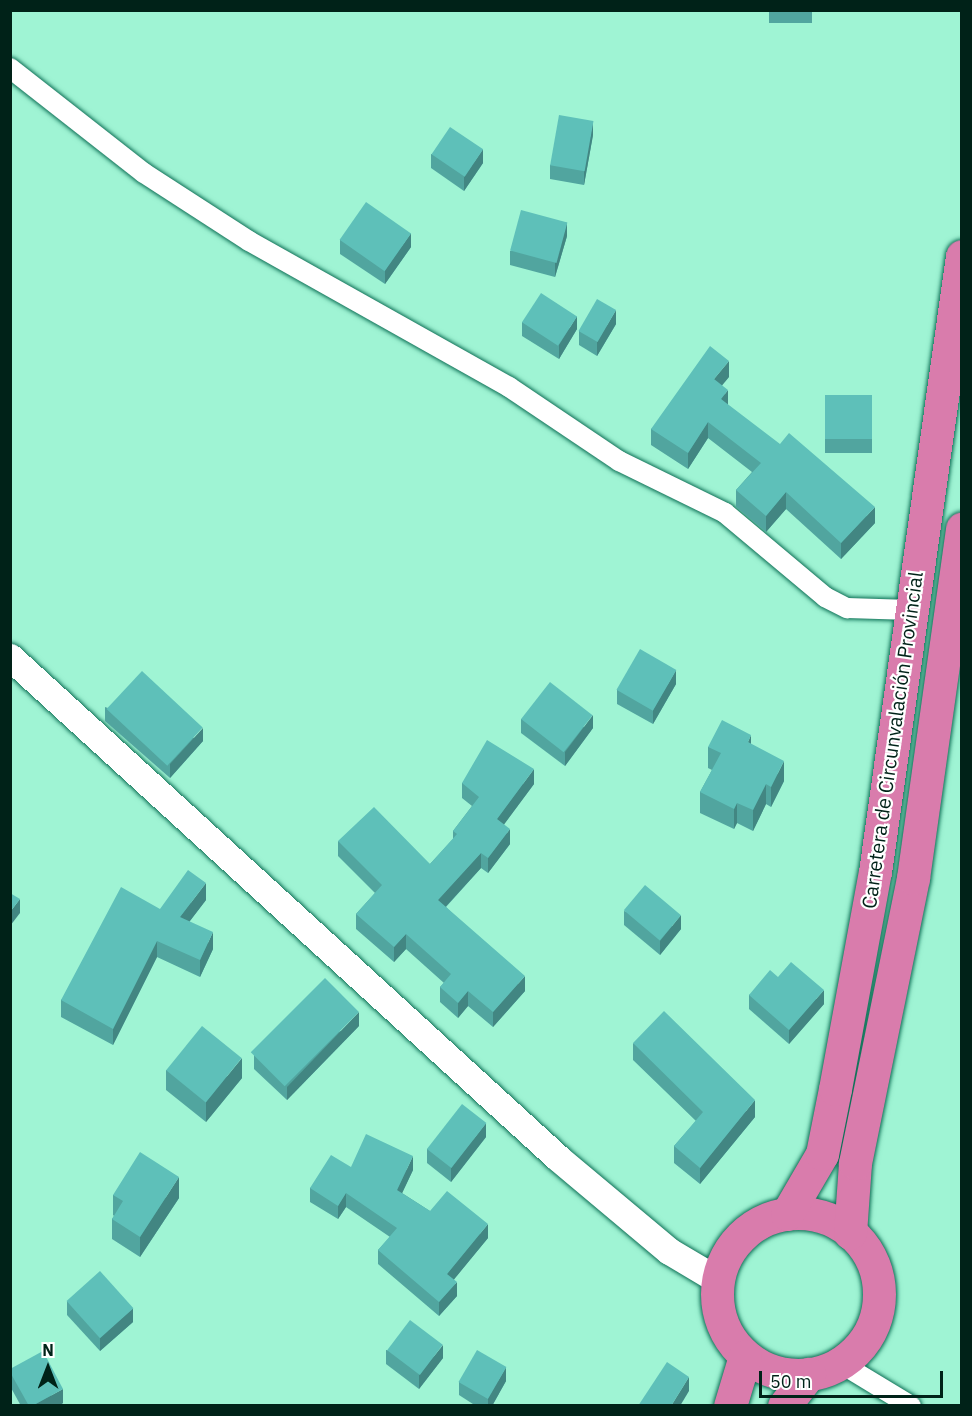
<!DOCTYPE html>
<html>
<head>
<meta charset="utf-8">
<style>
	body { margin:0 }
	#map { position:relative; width:972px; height:1416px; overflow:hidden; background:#9ff4d4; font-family:"IBM Plex Sans",sans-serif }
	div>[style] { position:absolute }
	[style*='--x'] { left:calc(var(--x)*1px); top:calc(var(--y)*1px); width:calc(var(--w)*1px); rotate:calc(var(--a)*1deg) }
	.roads { filter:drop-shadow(0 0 2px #0e7056) drop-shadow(0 0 2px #0e7056) }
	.street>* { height:20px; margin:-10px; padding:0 10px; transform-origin:10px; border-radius:10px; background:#fff }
	.secondary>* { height:27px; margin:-13.5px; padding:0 13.5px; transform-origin:13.5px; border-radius:13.5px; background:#fff }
	.highway>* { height:33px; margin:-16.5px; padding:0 16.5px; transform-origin:16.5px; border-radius:16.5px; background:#d97cac }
	.highway>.ring { margin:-16.5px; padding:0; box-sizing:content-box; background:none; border:33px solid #d97cac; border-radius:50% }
	.wall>* { inset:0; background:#51a59f; transform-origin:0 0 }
	.shaded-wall>* { inset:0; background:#428682 }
	.building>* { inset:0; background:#5ec0b9; transform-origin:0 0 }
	span { translate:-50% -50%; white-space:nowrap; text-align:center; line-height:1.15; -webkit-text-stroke:4.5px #fff; paint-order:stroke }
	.street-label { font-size:20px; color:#002218 }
	.frame { position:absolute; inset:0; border:12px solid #002218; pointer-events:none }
	.north { position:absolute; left:18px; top:1338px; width:60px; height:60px; -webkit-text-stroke:4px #fff; paint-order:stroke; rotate:0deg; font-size:16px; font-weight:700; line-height:24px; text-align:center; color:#002218 }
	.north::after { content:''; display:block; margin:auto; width:21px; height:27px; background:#002218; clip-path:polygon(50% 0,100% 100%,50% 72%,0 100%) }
	.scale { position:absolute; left:759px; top:1371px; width:184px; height:27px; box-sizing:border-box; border:3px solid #002218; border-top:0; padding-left:8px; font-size:18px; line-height:21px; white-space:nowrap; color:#002218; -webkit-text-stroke:4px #fff; paint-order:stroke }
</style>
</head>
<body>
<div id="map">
	<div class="roads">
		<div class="street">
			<i style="--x:10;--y:68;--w:170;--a:38.1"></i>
			<i style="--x:144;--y:173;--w:125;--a:32.9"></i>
			<i style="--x:249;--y:241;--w:298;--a:29.3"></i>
			<i style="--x:509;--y:387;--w:133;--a:33.9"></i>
			<i style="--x:619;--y:461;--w:118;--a:26.1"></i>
			<i style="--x:725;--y:513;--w:131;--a:40"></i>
			<i style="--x:825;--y:597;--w:25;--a:27"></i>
			<i style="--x:847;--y:608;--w:64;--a:1.8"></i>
			<i style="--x:840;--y:1363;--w:83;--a:31.2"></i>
		</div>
		<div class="secondary">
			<i style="--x:10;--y:657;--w:742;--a:42.43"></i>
			<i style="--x:558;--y:1158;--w:145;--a:40"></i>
			<i style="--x:669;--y:1251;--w:57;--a:30.6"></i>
		</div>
		<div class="highway">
			<i class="ring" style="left:717px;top:1213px;width:129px;height:129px"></i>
			<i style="--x:787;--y:1214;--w:69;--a:-59.7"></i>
			<i style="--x:822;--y:1154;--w:66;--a:-78.7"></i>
			<i style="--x:835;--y:1089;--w:221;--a:-79.6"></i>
			<i style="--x:875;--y:872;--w:622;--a:-81.96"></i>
			<i style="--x:850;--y:1233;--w:70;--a:-85.9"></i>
			<i style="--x:855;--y:1163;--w:291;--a:-78.5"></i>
			<i style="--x:913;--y:878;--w:353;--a:-82"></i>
			<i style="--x:730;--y:1406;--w:52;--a:-73.3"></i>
			<i style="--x:784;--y:1406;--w:41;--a:-52"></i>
		</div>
	</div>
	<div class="wall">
		<i style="left:769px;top:10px;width:43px;height:13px"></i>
		<i style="clip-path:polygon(593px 135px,584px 185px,550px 179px,550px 165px)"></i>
		<i style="clip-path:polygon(431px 154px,483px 163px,464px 191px,431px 168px)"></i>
		<i style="clip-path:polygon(567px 236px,555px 277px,510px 265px,510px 251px)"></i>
		<i style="clip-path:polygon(340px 240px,411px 247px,385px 284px,340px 254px)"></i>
		<i style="clip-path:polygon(522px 322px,577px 329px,559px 359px,522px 336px)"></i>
		<i style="clip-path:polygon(616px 324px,597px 356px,579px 345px,579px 331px)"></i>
		<i style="clip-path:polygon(729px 377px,722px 385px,728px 405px,875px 523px,841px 559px,786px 509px,766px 532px,736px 507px,736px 490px,752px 472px,708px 438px,688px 469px,651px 445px,651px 429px)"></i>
		<i style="left:825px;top:395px;width:47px;height:58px"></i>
		<i style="clip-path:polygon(676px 684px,653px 724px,617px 704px,617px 690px)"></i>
		<i style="clip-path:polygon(105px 707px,203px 741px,170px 778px,105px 721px)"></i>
		<i style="clip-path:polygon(521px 719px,593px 728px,565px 766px,521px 733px)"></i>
		<i style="clip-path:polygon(751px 744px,784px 781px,771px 807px,766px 804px,753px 831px,737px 823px,734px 829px,700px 813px,700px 792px,712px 770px,708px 768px,708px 747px)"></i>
		<i style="clip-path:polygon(462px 783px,534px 784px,504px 824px,510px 844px,488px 873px,481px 868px,446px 907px,525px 991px,493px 1027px,468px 1006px,458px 1018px,440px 1002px,440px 987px,444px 983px,406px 949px,394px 962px,356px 929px,356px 914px,375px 893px,338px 856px,338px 841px,430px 864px,453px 839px,453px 831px,472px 806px,462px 798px)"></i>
		<i style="clip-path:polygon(206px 900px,189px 922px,213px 949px,200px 977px,157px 957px,113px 1045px,61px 1017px,61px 1000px,160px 909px)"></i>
		<i style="clip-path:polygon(624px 911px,681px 929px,660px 955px,624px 925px)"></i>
		<i style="clip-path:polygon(778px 977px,824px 1004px,789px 1044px,749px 1009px,749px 995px)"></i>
		<i style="clip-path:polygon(359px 1026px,287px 1100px,254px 1069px,254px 1055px)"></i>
		<i style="clip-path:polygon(633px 1043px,755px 1117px,700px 1184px,674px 1163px,674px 1146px,696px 1121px,633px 1060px)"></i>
		<i style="clip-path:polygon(166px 1070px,242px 1078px,206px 1122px,166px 1090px)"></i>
		<i style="clip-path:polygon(486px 1137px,451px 1182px,427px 1163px,427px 1149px)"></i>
		<i style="clip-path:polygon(351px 1167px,413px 1170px,402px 1193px,430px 1211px,488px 1238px,454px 1279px,457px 1296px,439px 1316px,378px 1264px,378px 1250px,390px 1237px,346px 1207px,338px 1219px,310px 1202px,310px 1188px)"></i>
		<i style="clip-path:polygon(113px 1195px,179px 1198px,140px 1257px,112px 1239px,112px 1219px,114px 1216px,113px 1215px)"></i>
		<i style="clip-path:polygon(67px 1301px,133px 1322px,100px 1351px,67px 1315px)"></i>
		<i style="clip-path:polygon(386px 1350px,443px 1358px,419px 1389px,386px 1364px)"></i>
		<i style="clip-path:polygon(10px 1369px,63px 1403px,58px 1406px,21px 1406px,10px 1386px)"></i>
		<i style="clip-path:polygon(506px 1381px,492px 1406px,476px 1406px,459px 1395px,459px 1382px)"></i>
	</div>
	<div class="shaded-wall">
		<i style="clip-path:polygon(593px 121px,593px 135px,584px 185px,584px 171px)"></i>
		<i style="clip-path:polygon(483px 149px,483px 163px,464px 191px,464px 177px)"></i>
		<i style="clip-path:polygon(567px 222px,567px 236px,555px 277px,555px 263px)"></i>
		<i style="clip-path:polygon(411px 233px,411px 247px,385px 284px,385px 270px)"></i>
		<i style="clip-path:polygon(616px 310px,616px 324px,597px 356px,597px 342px)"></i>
		<i style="clip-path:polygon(577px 316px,577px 329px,559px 359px,559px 345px)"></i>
		<i style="clip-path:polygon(729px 361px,729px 377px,714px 395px,714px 379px)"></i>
		<i style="clip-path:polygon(728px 390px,728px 406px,721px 399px)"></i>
		<i style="clip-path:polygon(708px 422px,708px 438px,688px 469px,688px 453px)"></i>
		<i style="clip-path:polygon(786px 492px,786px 509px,766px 532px,766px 516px)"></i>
		<i style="clip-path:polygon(875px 507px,875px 523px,841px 559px,841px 543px)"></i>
		<i style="clip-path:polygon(676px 670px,676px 684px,653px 724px,653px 710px)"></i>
		<i style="clip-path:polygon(593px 715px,593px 728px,565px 766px,565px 752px)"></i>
		<i style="clip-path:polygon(203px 728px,203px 741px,170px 778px,170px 764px)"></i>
		<i style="clip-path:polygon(751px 735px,751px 755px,748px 742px)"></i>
		<i style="clip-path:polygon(784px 761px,784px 781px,771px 807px,771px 787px)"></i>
		<i style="clip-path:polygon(534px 769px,534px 784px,497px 834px,497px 819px)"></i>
		<i style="clip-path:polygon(766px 784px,766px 804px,753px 831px,753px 810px)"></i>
		<i style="clip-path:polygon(737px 803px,737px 823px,734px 829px,734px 809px)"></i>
		<i style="clip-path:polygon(510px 829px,510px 844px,488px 873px,488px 858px)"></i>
		<i style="clip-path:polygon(481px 853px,481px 868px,438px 915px,438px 900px)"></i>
		<i style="clip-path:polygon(206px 883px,206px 900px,180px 934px,180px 917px)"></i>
		<i style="clip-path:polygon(20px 899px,20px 913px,10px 926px,10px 912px)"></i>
		<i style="clip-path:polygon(681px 915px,681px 929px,660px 955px,660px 941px)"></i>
		<i style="clip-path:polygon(213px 932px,213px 949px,200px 977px,200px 960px)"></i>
		<i style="clip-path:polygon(406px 934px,406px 949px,394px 962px,394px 947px)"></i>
		<i style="clip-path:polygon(157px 941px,157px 957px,113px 1045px,113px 1029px)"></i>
		<i style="clip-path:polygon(525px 976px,525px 991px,493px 1027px,493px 1012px)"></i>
		<i style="clip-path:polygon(824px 990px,824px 1004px,789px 1044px,789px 1030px)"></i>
		<i style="clip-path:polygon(468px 991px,468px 1006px,458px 1018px,458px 1003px)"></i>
		<i style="clip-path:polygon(359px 1012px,359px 1026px,287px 1100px,287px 1087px)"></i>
		<i style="clip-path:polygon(242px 1058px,242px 1078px,206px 1122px,206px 1102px)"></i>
		<i style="clip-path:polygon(755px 1100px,755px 1117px,700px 1184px,700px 1168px)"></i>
		<i style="clip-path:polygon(486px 1123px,486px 1137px,451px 1182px,451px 1168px)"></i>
		<i style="clip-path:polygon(413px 1156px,413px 1170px,397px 1204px,397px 1190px)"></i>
		<i style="clip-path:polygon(179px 1177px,179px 1198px,140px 1257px,140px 1237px)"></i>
		<i style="clip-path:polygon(346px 1193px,346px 1207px,338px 1219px,338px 1206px)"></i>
		<i style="clip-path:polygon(488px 1224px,488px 1238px,447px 1288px,447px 1274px)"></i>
		<i style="clip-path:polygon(457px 1282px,457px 1296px,439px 1316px,439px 1302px)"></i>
		<i style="clip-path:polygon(133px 1308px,133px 1322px,100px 1351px,100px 1337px)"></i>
		<i style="clip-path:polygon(443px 1345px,443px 1358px,419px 1389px,419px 1375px)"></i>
		<i style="clip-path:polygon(506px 1367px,506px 1381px,492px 1406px,488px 1406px,488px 1398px)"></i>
		<i style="clip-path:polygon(689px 1377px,689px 1391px,680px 1406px,671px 1406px)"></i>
		<i style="clip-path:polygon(63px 1389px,63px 1403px,58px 1406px,32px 1406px)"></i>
	</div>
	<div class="building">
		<i style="left:559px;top:115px;width:35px;height:51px;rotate:10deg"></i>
		<i style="left:450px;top:127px;width:40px;height:33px;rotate:34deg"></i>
		<i style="left:366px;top:202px;width:55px;height:46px;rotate:35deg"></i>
		<i style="left:521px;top:210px;width:48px;height:42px;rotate:15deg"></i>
		<i style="left:541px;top:293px;width:43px;height:35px;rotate:33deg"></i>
		<i style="left:597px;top:299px;width:22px;height:37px;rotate:30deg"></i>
		<i style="clip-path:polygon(710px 346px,729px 361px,714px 379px,728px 390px,721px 399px,780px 444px,789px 433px,875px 507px,841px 543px,786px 492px,766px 516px,736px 490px,761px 463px,708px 422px,688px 453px,651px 429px)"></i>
		<i style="left:825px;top:395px;width:47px;height:44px"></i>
		<i style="left:640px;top:649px;width:42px;height:47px;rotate:30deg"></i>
		<i style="left:142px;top:671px;width:83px;height:52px;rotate:43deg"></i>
		<i style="left:550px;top:682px;width:54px;height:47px;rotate:38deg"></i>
		<i style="clip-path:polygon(722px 720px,751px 735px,748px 742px,784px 761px,771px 787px,766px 784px,753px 810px,737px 803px,734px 809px,700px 792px,721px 753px,708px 747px)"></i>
		<i style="clip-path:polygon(487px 740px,534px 769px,497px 819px,510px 829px,488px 858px,481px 853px,438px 900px,525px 976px,493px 1012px,468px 991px,458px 1003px,440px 987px,451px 974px,406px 934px,394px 947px,356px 914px,382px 885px,338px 841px,374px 807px,430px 864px,457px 834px,453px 831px,479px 797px,462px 783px)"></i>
		<i style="clip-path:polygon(188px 870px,206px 883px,180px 917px,213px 932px,200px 960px,157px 941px,113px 1029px,61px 1000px,121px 887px,160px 909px)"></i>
		<i style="left:645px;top:885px;width:47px;height:33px;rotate:40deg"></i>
		<i style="clip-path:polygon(10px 893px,20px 899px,10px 912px)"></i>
		<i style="clip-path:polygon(791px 962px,824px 990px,789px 1030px,749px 995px,770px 970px,778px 977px)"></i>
		<i style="left:325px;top:978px;width:48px;height:105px;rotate:45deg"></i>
		<i style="clip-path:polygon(664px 1011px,755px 1100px,700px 1168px,674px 1146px,703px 1112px,633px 1043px)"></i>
		<i style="left:202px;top:1026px;width:51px;height:57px;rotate:39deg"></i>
		<i style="left:462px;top:1104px;width:31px;height:57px;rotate:38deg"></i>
		<i style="clip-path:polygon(366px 1134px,413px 1156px,397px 1190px,430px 1211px,447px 1191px,488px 1224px,447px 1274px,457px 1282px,439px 1302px,378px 1250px,397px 1228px,346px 1193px,338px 1206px,310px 1188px,331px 1155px,351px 1167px)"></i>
		<i style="clip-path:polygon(140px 1152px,179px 1177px,140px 1237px,112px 1219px,123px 1201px,113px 1195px)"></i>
		<i style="left:100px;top:1271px;width:50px;height:45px;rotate:48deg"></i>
		<i style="left:410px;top:1320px;width:41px;height:38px;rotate:37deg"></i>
		<i style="left:477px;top:1350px;width:34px;height:37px;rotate:30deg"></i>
		<i style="clip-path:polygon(43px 1351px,63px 1389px,32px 1406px,29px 1406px,10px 1372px,10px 1369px)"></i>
		<i style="clip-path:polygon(667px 1362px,689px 1377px,671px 1406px,638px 1406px)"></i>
	</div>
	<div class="street-label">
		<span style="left:892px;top:740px;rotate:-82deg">Carretera de Circunvalación Provincial</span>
	</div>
	<div class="frame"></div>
	<div class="north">N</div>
	<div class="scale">50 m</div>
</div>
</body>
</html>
